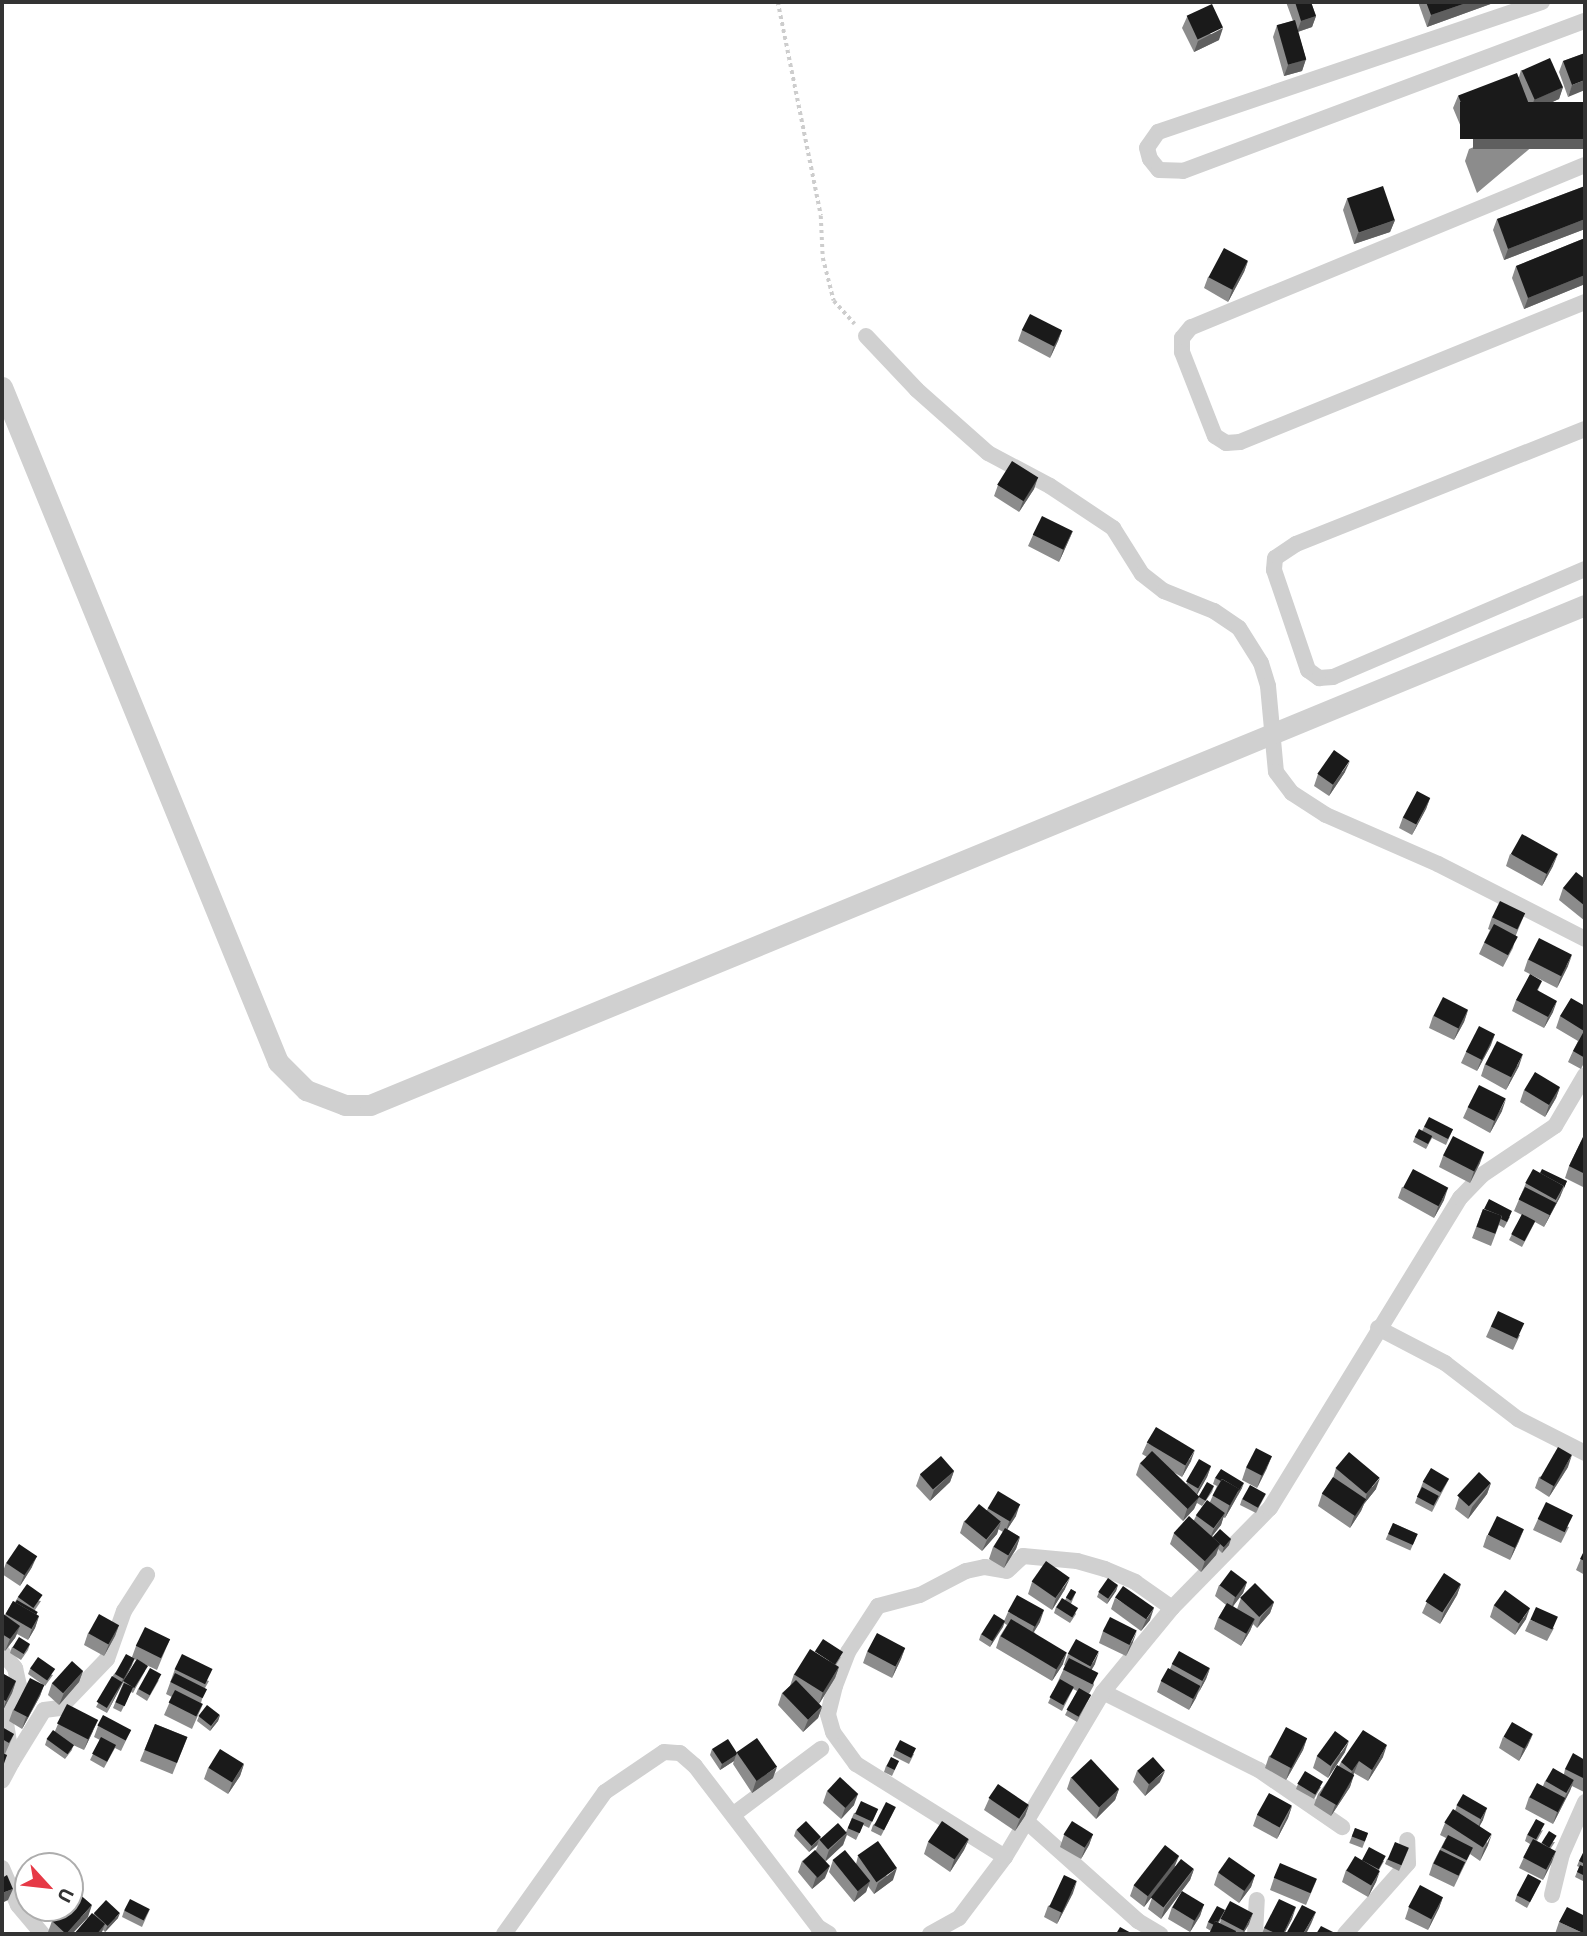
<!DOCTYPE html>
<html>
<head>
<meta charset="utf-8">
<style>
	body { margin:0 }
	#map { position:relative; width:1587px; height:1936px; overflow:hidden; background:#fff; font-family:"IBM Plex Sans",sans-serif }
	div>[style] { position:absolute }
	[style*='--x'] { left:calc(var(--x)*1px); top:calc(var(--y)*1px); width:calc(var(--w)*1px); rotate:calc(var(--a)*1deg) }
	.path>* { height:3.5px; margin-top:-1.75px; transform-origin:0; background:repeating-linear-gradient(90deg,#cdcdcd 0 3.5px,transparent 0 7px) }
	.minor>* { height:16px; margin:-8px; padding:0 8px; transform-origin:8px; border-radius:8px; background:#d0d0d0 }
	.tertiary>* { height:21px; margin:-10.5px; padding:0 10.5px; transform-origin:10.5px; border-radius:10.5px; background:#d0d0d0 }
	.wall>* { inset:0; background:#8c8c8c; transform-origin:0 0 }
	.shaded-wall>* { inset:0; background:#5f5f5f; transform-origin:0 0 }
	.building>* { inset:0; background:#1a1a1a; transform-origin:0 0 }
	span { translate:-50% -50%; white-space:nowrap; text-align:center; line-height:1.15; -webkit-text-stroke:7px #fff; paint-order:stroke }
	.frame { position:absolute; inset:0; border:4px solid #333; pointer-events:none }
	.north { position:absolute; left:14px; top:1852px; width:70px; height:70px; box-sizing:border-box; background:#fff; border:2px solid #adadad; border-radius:50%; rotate:117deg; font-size:19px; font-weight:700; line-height:28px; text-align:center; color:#333 }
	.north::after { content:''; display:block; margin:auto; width:24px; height:32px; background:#e63946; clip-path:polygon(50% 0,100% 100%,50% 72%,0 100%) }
</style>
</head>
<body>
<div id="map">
	<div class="path">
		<i style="--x:778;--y:2;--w:218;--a:78.6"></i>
		<i style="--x:821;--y:216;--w:42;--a:87.3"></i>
		<i style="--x:823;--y:258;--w:44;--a:75.7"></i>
		<i style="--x:834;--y:301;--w:31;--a:48"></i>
	</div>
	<div class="minor">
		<i style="--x:1542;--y:2;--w:405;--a:161.3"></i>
		<i style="--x:1158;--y:132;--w:19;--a:125"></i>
		<i style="--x:1147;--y:148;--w:11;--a:75"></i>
		<i style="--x:1150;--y:159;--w:14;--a:51"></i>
		<i style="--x:1159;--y:170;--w:24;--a:2"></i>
		<i style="--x:1183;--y:171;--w:429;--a:-20.5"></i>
		<i style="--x:1585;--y:165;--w:426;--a:157.6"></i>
		<i style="--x:1191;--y:327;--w:14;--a:129"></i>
		<i style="--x:1182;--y:338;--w:14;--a:90"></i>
		<i style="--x:1182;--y:352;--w:90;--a:68.6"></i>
		<i style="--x:1215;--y:436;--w:13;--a:32"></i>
		<i style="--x:1226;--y:443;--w:14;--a:-4"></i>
		<i style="--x:1240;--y:442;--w:372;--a:-22.1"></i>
		<i style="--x:866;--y:336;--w:74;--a:46.6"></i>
		<i style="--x:917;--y:390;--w:95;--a:41.6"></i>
		<i style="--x:988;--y:453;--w:70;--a:28"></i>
		<i style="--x:1050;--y:486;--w:76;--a:33.7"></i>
		<i style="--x:1113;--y:528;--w:54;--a:57.8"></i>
		<i style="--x:1142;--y:574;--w:28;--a:38"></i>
		<i style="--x:1164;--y:591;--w:54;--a:21.8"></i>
		<i style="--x:1214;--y:611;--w:30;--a:34"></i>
		<i style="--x:1239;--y:628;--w:41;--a:57.8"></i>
		<i style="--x:1261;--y:663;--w:24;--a:73"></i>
		<i style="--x:1268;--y:686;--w:86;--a:84.7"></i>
		<i style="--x:1276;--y:772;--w:26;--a:53"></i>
		<i style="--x:1292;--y:793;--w:40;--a:32.9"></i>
		<i style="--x:1326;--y:815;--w:122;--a:23.6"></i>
		<i style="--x:1438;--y:864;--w:165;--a:27"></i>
		<i style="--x:1585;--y:429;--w:311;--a:158.3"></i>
		<i style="--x:1296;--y:544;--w:25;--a:146"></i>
		<i style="--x:1275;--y:558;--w:12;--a:95"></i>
		<i style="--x:1274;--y:570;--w:106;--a:71.2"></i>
		<i style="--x:1308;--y:670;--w:14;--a:36"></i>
		<i style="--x:1319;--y:678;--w:14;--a:-4"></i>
		<i style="--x:1333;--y:677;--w:274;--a:-23.2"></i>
		<i style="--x:1378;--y:1328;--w:76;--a:27.6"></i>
		<i style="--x:1445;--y:1363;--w:92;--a:37.5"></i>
		<i style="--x:1518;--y:1419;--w:75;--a:26.9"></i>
		<i style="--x:2;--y:1652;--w:21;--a:51"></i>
		<i style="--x:15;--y:1668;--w:18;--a:77"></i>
		<i style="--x:19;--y:1686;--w:39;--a:109"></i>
		<i style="--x:6;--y:1723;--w:39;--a:81"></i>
		<i style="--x:12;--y:1762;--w:21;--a:118"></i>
		<i style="--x:1103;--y:1692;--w:174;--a:26.6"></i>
		<i style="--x:1259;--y:1770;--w:101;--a:34.5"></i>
		<i style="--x:12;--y:1762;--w:61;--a:-58.4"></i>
		<i style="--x:44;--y:1710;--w:16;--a:-7"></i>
		<i style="--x:60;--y:1708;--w:68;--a:-46.2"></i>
		<i style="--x:107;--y:1659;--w:51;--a:-70.5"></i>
		<i style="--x:124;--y:1611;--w:43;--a:-57.4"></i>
		<i style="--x:734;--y:1814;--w:109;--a:-36.8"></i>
		<i style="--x:1025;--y:1820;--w:152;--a:41.8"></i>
		<i style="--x:1138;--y:1921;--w:26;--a:31"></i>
		<i style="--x:1005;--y:1857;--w:176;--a:-148"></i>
		<i style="--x:856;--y:1764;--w:39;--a:-126"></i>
		<i style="--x:833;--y:1732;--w:19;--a:-106"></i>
		<i style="--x:828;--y:1714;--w:29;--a:-76"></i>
		<i style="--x:835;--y:1686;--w:36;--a:-69"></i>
		<i style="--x:848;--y:1652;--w:55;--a:-56.9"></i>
		<i style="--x:878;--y:1606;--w:43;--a:-14.7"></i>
		<i style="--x:920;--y:1595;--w:52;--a:-27.6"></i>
		<i style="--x:966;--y:1571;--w:19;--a:-12"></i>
		<i style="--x:985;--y:1567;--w:22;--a:10"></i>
		<i style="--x:1007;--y:1571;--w:22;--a:-43"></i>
		<i style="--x:1023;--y:1556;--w:54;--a:5.3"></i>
		<i style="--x:1077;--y:1561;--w:29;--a:16"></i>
		<i style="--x:1105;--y:1569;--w:33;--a:23"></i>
		<i style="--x:1135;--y:1582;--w:45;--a:35.1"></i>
		<i style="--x:2;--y:1868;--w:40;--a:66.6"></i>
		<i style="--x:18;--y:1905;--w:38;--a:50"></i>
		<i style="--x:1552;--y:1895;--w:42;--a:-76.3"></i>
		<i style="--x:1562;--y:1854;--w:57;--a:-66.1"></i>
		<i style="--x:504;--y:1934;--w:174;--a:-54.6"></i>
		<i style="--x:605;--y:1792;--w:71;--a:-34.1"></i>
		<i style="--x:664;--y:1752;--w:16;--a:4"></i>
		<i style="--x:680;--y:1753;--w:20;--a:41"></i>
		<i style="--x:695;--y:1766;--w:203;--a:52.6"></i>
		<i style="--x:818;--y:1927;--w:13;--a:32"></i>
		<i style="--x:930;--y:1934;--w:33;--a:-29"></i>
		<i style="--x:959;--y:1918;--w:76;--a:-53"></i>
		<i style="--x:1005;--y:1857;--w:192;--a:-59.3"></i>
		<i style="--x:1103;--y:1692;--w:109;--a:-50.6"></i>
		<i style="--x:1172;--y:1608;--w:140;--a:-45.6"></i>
		<i style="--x:1270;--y:1508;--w:364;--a:-58.5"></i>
		<i style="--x:1460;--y:1198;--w:32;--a:-46"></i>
		<i style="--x:1482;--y:1175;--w:88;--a:-33.9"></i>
		<i style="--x:1555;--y:1126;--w:59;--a:-59.5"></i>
		<i style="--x:1255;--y:1934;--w:34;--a:-87"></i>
		<i style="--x:1345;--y:1934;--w:95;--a:-48.4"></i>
		<i style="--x:1408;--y:1863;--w:23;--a:-92"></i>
	</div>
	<div class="tertiary">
		<i style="--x:2;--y:387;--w:729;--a:67.76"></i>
		<i style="--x:278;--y:1062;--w:40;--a:45"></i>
		<i style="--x:306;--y:1090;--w:42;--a:21"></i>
		<i style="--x:345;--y:1105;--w:25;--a:0"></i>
		<i style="--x:370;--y:1105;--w:1314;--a:-22.37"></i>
	</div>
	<div class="wall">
		<i style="clip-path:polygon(1286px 2px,1311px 2px,1316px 16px,1312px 27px,1298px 32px,1306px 59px,1302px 71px,1284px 76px,1273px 37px,1277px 25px,1293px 21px)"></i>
		<i style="clip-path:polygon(1418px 2px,1496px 2px,1427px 27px)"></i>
		<i style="clip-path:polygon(1187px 17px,1219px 40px,1194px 52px,1182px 28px)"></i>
		<i style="clip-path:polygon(1585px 53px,1568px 97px,1559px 72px,1563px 61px)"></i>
		<i style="clip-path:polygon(1521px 70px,1563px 87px,1559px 99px,1530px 112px,1528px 107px,1525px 115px,1466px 139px,1453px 108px,1458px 96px,1519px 77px)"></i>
		<i style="clip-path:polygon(1585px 102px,1477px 193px,1465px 161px,1469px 149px)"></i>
		<i style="clip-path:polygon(1585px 186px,1585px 229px,1504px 260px,1493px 230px,1497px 219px)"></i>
		<i style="clip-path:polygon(1347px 199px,1395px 220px,1390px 232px,1354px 244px,1343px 210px)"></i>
		<i style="clip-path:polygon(1585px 238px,1585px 284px,1524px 309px,1512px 278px,1516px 266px)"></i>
		<i style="clip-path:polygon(1248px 261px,1244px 272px,1228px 302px,1204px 288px,1208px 277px)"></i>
		<i style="clip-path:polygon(1022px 330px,1062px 330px,1058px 341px,1050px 358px,1018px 341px)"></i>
		<i style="clip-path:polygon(1038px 477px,1034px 489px,1019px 512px,994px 496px,998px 485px)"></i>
		<i style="clip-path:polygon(1073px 531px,1068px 542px,1059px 562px,1028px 546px,1033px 535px)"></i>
		<i style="clip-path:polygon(1345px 772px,1329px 796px,1314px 786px,1318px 774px)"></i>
		<i style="clip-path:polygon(1430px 798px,1426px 809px,1412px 835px,1399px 828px,1403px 817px)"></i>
		<i style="clip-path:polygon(1510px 854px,1553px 866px,1542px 886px,1506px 866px)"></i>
		<i style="clip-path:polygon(1585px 879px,1585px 921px,1559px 900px,1563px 888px)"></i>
		<i style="clip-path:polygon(1525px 913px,1516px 935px,1513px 948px,1503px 967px,1479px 954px,1484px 943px,1490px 930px,1488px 929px,1492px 917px)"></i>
		<i style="clip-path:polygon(1528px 959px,1568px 966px,1557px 988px,1524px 971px)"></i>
		<i style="clip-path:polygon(1542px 981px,1538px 990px,1553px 1012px,1544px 1028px,1512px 1011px,1516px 1000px)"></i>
		<i style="clip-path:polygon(1585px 1006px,1585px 1061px,1581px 1069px,1568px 1062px,1573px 1051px,1578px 1041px,1556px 1028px,1560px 1016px)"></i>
		<i style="clip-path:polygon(1468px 1010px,1464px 1022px,1454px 1040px,1429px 1028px,1433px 1016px)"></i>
		<i style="clip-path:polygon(1491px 1045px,1477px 1071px,1461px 1063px,1466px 1052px)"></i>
		<i style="clip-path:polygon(1485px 1064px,1519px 1066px,1506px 1090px,1481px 1076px)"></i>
		<i style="clip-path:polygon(1560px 1087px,1556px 1098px,1545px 1117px,1520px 1102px,1524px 1090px)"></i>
		<i style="clip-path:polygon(1468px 1107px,1502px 1111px,1490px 1133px,1463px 1118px)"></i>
		<i style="clip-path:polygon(1424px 1127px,1453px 1129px,1446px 1145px,1432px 1138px,1426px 1149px,1413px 1142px,1415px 1137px,1422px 1131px)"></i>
		<i style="clip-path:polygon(1585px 1133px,1585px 1188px,1565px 1178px,1569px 1166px)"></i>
		<i style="clip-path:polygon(1443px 1156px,1480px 1163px,1470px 1183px,1439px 1167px)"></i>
		<i style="clip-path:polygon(1540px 1173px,1567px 1181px,1560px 1197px,1544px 1227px,1535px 1222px,1522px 1247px,1509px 1240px,1522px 1215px,1514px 1211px,1526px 1183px)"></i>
		<i style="clip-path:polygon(1402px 1187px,1444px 1200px,1434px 1218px,1398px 1198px)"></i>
		<i style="clip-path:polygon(1483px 1209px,1510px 1217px,1504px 1228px,1499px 1225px,1491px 1246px,1472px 1238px)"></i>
		<i style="clip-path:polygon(1491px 1326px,1520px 1335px,1513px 1350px,1486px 1337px)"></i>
		<i style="clip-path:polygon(1147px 1443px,1191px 1461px,1182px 1477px,1173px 1472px,1186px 1485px,1187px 1482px,1211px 1466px,1207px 1477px,1197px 1495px,1198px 1497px,1214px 1486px,1212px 1492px,1202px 1506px,1197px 1503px,1194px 1509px,1183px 1521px,1136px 1475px,1140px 1463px,1147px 1457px,1142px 1454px)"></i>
		<i style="clip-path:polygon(1568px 1467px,1549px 1497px,1535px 1488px,1539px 1477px)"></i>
		<i style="clip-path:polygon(1246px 1468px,1267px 1468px,1257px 1488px,1242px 1480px)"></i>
		<i style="clip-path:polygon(1336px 1468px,1376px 1489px,1364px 1504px,1361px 1511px,1350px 1528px,1318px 1506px,1322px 1494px,1333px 1478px)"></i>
		<i style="clip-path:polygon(954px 1471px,950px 1482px,930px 1501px,916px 1486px,920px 1475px)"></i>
		<i style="clip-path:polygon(1215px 1478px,1242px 1488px,1225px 1518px,1223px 1517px,1221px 1525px,1212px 1536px,1229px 1545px,1222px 1553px,1218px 1549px,1216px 1555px,1201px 1572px,1170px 1544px,1174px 1533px,1194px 1520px,1196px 1516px,1210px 1502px,1217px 1486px,1213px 1484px)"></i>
		<i style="clip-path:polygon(1449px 1479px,1432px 1512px,1415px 1503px,1423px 1482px)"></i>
		<i style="clip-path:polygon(1491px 1483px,1487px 1494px,1468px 1519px,1455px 1509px,1459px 1497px)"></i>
		<i style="clip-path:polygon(1266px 1494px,1256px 1513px,1240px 1505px,1242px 1499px)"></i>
		<i style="clip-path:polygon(988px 1508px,1016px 1516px,1007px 1529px,1020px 1537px,1016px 1549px,1004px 1568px,989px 1559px,993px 1547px,1003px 1532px,998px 1529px,997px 1534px,982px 1551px,960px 1533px,964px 1521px,987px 1510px)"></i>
		<i style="clip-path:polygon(1538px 1519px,1569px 1527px,1561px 1543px,1533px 1530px)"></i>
		<i style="left:1393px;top:1523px;width:27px;height:18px;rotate:24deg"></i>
		<i style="clip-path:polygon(1487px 1535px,1519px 1541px,1510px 1560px,1483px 1547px)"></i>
		<i style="clip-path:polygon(1585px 1549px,1585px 1575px,1576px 1570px)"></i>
		<i style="clip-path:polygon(6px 1563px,32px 1567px,20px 1586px,2px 1574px)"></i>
		<i style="clip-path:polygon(1032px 1582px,1065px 1589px,1052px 1610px,1028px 1594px)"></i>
		<i style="clip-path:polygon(1247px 1582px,1243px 1593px,1233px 1606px,1237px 1609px,1241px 1598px,1274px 1602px,1270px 1613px,1257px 1628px,1253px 1624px,1250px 1631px,1241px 1646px,1214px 1629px,1218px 1618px,1226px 1605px,1215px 1596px,1219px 1585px)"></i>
		<i style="clip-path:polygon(1461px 1584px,1457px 1595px,1440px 1624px,1422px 1613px,1427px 1602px)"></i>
		<i style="clip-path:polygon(1118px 1585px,1116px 1591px,1107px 1604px,1097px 1597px,1099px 1592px)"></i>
		<i style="clip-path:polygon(1071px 1589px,1076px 1592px,1071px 1604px,1076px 1614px,1070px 1623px,1054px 1613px,1056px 1607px,1065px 1600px)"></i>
		<i style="clip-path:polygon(18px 1597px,41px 1601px,35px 1610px,37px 1615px,39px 1616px,35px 1628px,28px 1640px,17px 1634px,15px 1638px,5px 1651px,2px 1648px,2px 1613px,5px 1615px,13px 1601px,15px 1602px)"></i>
		<i style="clip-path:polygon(1115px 1598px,1150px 1620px,1141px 1631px,1111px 1609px)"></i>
		<i style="clip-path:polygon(1494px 1605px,1526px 1619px,1515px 1635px,1490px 1617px)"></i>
		<i style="clip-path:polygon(1008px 1612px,1040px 1622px,1034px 1632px,1063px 1664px,1052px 1681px,996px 1648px,1000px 1636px,1007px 1625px,1004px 1623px,990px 1647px,979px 1640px,981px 1634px,1004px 1621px)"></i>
		<i style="clip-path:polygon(1530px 1620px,1554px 1628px,1547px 1641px,1525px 1631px)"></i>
		<i style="clip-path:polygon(119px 1625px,115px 1636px,104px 1656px,84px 1645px,88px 1633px)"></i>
		<i style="clip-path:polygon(1103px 1631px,1133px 1642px,1126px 1656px,1099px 1643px)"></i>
		<i style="clip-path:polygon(170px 1639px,157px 1670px,142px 1663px,145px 1671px,133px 1693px,131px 1692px,121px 1712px,113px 1708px,124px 1681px,136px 1660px,133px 1658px,132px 1665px,107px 1713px,96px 1707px,114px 1674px,132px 1657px,136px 1646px)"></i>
		<i style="clip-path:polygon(30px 1644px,28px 1650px,21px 1660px,10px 1653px,12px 1647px)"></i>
		<i style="clip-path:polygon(905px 1648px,901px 1659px,892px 1678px,863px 1663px,867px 1652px)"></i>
		<i style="clip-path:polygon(1068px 1654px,1095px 1664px,1091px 1670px,1094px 1685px,1089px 1694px,1091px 1695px,1077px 1722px,1065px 1715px,1077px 1691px,1073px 1689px,1062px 1711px,1048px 1703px,1065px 1666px,1064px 1665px)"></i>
		<i style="clip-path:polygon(841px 1657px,836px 1665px,839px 1667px,835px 1678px,819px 1704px,822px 1707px,818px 1718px,803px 1732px,778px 1705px,782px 1693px,790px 1686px,794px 1674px)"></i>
		<i style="clip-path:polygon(1172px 1664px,1210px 1668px,1206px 1679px,1189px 1710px,1157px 1692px,1161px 1681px,1170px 1669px)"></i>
		<i style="clip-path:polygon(30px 1669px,53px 1675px,45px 1686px,44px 1685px,40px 1696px,22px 1729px,9px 1721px,13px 1710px,42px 1684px,28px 1674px)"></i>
		<i style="clip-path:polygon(175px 1669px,209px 1681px,205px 1688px,201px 1703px,203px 1704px,192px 1729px,164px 1715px,172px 1697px,166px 1694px)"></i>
		<i style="clip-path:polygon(83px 1671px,79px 1682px,59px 1705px,48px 1695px,52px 1683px)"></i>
		<i style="clip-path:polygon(2px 1673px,16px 1681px,12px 1693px,2px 1712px)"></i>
		<i style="clip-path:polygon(159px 1680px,147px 1701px,136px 1694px,138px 1689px)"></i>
		<i style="clip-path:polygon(220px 1715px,218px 1721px,210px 1731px,197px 1721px,199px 1716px)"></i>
		<i style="clip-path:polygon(58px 1724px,93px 1731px,84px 1750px,73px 1745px,72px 1750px,65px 1759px,45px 1745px,47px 1739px,55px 1731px)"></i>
		<i style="left:155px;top:1724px;width:35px;height:40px;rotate:22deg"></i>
		<i style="clip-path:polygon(98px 1726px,131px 1730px,121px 1751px,115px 1748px,104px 1768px,90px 1760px,100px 1740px,94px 1737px)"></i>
		<i style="clip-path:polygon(2px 1727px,14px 1734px,5px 1754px,7px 1755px,2px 1770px)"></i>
		<i style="clip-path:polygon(1503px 1737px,1528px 1745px,1519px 1761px,1499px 1748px)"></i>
		<i style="clip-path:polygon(1307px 1738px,1303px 1750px,1286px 1780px,1265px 1768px,1269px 1756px)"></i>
		<i style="clip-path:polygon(712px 1749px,737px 1753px,773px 1778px,752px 1793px,733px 1764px,734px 1761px,720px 1770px,710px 1755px)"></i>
		<i style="clip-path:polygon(895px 1750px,914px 1754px,909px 1764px,893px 1756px)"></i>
		<i style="clip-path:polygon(1345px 1752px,1328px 1778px,1313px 1768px,1317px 1756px)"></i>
		<i style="clip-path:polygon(1383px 1757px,1368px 1781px,1354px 1773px,1350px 1787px,1331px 1816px,1314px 1805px,1318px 1794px,1339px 1766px,1341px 1762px)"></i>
		<i style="clip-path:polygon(1585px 1760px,1585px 1789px,1584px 1792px,1572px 1786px,1553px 1824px,1525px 1809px,1529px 1797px,1543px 1786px,1545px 1781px,1564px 1774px,1565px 1769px)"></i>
		<i style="clip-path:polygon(899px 1761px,892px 1776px,884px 1772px,886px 1766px)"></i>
		<i style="clip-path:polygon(244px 1764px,240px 1776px,228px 1794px,204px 1779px,208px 1768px)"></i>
		<i style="clip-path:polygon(1137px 1771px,1160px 1782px,1145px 1796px,1133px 1782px)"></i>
		<i style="clip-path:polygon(1071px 1777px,1119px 1789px,1115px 1800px,1096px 1819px,1067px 1789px)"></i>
		<i style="clip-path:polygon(1298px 1784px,1321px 1787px,1314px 1799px,1296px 1789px)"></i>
		<i style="clip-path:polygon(827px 1791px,854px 1805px,841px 1819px,823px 1803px)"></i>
		<i style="clip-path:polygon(989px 1799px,1029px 1805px,1025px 1816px,1015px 1831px,984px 1810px)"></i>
		<i style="clip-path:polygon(1457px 1805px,1483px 1820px,1479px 1826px,1488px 1845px,1480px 1861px,1470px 1854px,1454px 1887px,1429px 1875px,1433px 1863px,1446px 1838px,1440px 1835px,1445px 1823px,1455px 1811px)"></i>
		<i style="clip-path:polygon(1292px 1806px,1288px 1818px,1277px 1839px,1253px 1826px,1257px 1815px)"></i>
		<i style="clip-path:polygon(896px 1807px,881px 1836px,871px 1831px,873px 1825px)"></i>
		<i style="clip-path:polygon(878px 1809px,869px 1828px,863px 1825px,856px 1840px,847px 1835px,843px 1845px,825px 1861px,825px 1878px,812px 1889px,798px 1872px,802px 1861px,816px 1850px,818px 1845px,809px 1852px,794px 1836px,796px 1830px,821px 1838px,846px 1832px,854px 1813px)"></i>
		<i style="left:1355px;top:1828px;width:14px;height:16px;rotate:21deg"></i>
		<i style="clip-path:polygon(1543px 1830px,1537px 1841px,1541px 1843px,1555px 1842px,1551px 1848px,1552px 1862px,1543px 1880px,1519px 1868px,1530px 1844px,1525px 1841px,1527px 1835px)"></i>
		<i style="clip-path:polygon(1093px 1834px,1089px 1845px,1081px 1859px,1060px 1847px,1064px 1835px)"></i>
		<i style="clip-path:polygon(969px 1839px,964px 1850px,950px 1872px,924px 1854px,928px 1842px)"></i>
		<i style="clip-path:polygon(1409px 1848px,1399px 1871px,1385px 1864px,1387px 1859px)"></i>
		<i style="clip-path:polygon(1585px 1849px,1585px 1882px,1575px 1877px,1579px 1867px,1577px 1866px,1579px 1861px)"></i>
		<i style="clip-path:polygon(858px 1856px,893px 1880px,874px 1894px,868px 1886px,866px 1892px,854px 1902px,829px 1872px,833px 1860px,856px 1864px)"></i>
		<i style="clip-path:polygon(1362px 1860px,1384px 1861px,1379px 1870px,1376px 1882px,1368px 1897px,1342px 1882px,1346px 1870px)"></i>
		<i style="clip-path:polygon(1175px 1866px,1194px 1869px,1190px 1880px,1161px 1919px,1148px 1909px,1152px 1898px,1168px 1876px,1144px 1907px,1130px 1896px,1134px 1885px)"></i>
		<i style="clip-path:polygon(1218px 1873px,1255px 1875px,1251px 1887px,1239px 1903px,1214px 1885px)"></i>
		<i style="clip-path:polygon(1274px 1878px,1317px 1879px,1306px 1905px,1270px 1890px)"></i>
		<i style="clip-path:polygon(1541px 1881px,1527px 1908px,1515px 1901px,1517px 1895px)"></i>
		<i style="clip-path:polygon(1073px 1893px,1057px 1924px,1044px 1917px,1048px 1906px)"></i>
		<i style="clip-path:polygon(1443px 1897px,1439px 1908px,1428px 1930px,1405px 1919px,1409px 1907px)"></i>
		<i style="clip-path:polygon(1204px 1904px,1200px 1916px,1190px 1932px,1168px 1919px,1172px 1907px)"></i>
		<i style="clip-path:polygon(150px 1909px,142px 1927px,122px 1917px,124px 1911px)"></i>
		<i style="clip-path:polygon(1225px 1910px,1219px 1923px,1220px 1923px,1221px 1919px,1249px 1924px,1243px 1934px,1209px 1934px,1211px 1931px,1206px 1928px,1208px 1922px)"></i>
		<i style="clip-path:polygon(94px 1914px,118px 1918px,105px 1932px,103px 1930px,101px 1934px,74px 1934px)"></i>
		<i style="clip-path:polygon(88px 1917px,72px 1934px,50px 1934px,48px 1932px,52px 1921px)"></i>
		<i style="clip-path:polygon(1292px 1919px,1284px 1934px,1262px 1934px,1264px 1928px)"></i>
		<i style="clip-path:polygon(1559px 1922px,1585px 1934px,1555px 1934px)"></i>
	</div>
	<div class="shaded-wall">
		<i style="clip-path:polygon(1469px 2px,1496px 2px,1427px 27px,1431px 15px)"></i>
		<i style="clip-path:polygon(1316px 16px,1312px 27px,1297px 32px,1301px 21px)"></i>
		<i style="clip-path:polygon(1223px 28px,1219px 40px,1194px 52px,1198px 41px)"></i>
		<i style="clip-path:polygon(1306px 59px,1302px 71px,1284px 76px,1288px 65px)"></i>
		<i style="clip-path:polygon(1585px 80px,1585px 90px,1568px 97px,1572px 85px)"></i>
		<i style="clip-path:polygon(1563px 87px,1559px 99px,1530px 112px,1534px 100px)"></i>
		<i style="clip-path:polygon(1529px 104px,1525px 115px,1466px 139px,1470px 128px)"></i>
		<i style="left:1585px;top:139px;width:10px;height:112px;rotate:90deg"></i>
		<i style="clip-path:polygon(1585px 219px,1585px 229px,1504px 260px,1508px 249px)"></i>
		<i style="clip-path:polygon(1395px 220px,1390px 232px,1354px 244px,1358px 233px)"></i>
		<i style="clip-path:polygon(1248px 261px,1244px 272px,1228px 302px,1232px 290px)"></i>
		<i style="clip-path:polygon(1585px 275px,1585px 284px,1524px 309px,1528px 298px)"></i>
		<i style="clip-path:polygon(1062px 330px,1058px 341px,1050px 358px,1054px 346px)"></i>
		<i style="clip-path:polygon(1038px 477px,1034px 489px,1019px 512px,1023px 501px)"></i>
		<i style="clip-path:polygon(1073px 531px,1068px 542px,1059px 562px,1063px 550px)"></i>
		<i style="clip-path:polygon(1350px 761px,1345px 772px,1329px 796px,1333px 785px)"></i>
		<i style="clip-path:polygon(1430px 798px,1426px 809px,1412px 835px,1417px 824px)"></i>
		<i style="clip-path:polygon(1558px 854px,1553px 866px,1542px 886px,1546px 875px)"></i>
		<i style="clip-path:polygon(1572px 955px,1568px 966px,1557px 988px,1561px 976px)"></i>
		<i style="clip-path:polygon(1557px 1001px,1553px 1012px,1544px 1028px,1548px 1017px)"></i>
		<i style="clip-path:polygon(1468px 1010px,1464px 1022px,1454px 1040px,1458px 1029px)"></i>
		<i style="clip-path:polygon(1495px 1034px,1491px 1045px,1477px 1071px,1481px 1060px)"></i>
		<i style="clip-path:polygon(1523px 1054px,1519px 1066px,1506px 1090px,1511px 1078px)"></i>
		<i style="clip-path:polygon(1560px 1087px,1556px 1098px,1545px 1117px,1549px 1105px)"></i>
		<i style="clip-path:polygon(1506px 1099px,1502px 1111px,1490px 1133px,1494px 1121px)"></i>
		<i style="clip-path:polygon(1484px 1152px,1480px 1163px,1470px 1183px,1474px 1171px)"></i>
		<i style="clip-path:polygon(1564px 1186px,1560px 1197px,1544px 1227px,1549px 1216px)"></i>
		<i style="clip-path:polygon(1448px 1188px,1444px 1200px,1434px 1218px,1438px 1207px)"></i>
		<i style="clip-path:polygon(1195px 1450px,1191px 1461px,1182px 1477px,1186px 1465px)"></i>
		<i style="clip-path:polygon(1572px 1455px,1568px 1467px,1549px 1497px,1553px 1486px)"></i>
		<i style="clip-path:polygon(1272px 1456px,1267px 1468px,1257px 1488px,1261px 1476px)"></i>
		<i style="clip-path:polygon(1211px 1466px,1207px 1477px,1194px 1500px,1199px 1488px)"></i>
		<i style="clip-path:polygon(954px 1471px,950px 1482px,930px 1501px,934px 1490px)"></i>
		<i style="clip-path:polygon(1380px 1478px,1376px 1489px,1364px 1504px,1361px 1511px,1350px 1528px,1354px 1516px,1365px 1501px,1367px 1493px)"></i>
		<i style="clip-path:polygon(1244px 1483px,1242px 1488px,1225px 1518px,1229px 1506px)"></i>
		<i style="clip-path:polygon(1491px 1483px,1487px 1494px,1468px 1519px,1472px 1507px)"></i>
		<i style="clip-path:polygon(1199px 1497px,1194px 1509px,1183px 1521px,1187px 1509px)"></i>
		<i style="clip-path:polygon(1020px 1504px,1016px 1516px,1005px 1533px,1009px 1522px)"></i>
		<i style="clip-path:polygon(1225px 1513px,1221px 1525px,1209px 1540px,1214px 1529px)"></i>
		<i style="clip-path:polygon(1001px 1522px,997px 1534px,982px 1551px,987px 1540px)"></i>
		<i style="clip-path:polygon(1524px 1529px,1519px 1541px,1510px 1560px,1514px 1548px)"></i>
		<i style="clip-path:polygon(1020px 1537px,1016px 1549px,1004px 1568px,1008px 1557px)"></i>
		<i style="clip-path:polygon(1231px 1539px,1229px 1545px,1222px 1553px,1224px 1547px)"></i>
		<i style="clip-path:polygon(1220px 1544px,1216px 1555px,1201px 1572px,1205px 1561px)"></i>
		<i style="clip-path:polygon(37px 1556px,32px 1567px,20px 1586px,24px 1575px)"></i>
		<i style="clip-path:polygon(1070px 1578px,1065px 1589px,1052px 1610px,1056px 1598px)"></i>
		<i style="clip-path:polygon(1247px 1582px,1243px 1593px,1231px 1609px,1235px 1597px)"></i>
		<i style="clip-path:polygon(1461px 1584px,1457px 1595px,1440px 1624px,1444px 1612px)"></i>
		<i style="clip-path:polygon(1118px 1585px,1116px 1591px,1107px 1604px,1109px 1599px)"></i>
		<i style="clip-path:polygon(1274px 1602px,1270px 1613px,1257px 1628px,1261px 1617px)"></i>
		<i style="clip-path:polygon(1154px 1608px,1150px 1620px,1141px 1631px,1146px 1620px)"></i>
		<i style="clip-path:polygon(1530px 1608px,1526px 1619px,1515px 1635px,1520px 1623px)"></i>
		<i style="clip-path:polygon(1044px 1610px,1040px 1622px,1030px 1638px,1034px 1627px)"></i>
		<i style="clip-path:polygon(39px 1616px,35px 1628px,28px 1640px,32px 1629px)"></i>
		<i style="clip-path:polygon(1255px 1619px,1250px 1631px,1241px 1646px,1246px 1634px)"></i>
		<i style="clip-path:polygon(1005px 1621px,1003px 1627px,990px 1647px,992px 1641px)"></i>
		<i style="clip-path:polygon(119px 1625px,115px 1636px,104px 1656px,109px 1644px)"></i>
		<i style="clip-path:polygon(20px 1626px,15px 1638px,5px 1651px,10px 1639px)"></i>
		<i style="clip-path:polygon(1137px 1631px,1133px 1642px,1126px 1656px,1130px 1645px)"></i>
		<i style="clip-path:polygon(905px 1648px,901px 1659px,892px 1678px,896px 1666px)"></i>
		<i style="clip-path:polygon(1067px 1652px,1063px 1664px,1052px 1681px,1056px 1670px)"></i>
		<i style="clip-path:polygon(1099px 1652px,1095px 1664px,1087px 1678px,1091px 1666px)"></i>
		<i style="clip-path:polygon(135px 1659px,132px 1665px,107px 1713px,123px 1679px)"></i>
		<i style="clip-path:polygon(839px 1667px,835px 1678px,819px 1704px,823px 1692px)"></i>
		<i style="clip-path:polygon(1210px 1668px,1206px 1679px,1199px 1692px,1203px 1681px)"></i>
		<i style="clip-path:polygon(83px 1671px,79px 1682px,59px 1705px,64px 1693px)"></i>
		<i style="clip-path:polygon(16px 1681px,12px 1693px,2px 1712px,6px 1701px)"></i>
		<i style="clip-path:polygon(44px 1685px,40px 1696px,22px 1729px,26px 1717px)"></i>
		<i style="clip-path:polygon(1200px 1686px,1196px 1698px,1189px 1710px,1193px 1699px)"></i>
		<i style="clip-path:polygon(822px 1707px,818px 1718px,803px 1732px,808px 1720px)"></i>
		<i style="clip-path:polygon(220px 1715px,218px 1721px,210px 1731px,212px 1726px)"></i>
		<i style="clip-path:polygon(98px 1720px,93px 1731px,84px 1750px,88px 1739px)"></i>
		<i style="clip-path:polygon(1533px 1734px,1528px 1745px,1519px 1761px,1523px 1749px)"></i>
		<i style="clip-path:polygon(1307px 1738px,1303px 1750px,1286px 1780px,1290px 1768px)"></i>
		<i style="clip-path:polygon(1349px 1741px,1345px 1752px,1328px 1778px,1332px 1766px)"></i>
		<i style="clip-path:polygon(1387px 1745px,1383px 1757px,1368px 1781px,1372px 1770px)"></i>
		<i style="clip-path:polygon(736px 1755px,734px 1761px,720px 1770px,722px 1764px)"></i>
		<i style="clip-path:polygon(1359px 1761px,1354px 1773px,1348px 1782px,1352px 1771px)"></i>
		<i style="clip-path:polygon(244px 1764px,240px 1776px,228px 1794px,232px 1783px)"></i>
		<i style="clip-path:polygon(777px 1767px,773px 1778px,752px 1793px,756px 1781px)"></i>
		<i style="clip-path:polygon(1165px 1771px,1160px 1782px,1145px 1796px,1149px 1784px)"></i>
		<i style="clip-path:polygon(1354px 1775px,1350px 1787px,1331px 1816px,1335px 1805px)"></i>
		<i style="clip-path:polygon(1574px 1780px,1570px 1791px,1553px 1824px,1557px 1812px)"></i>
		<i style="clip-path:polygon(1119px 1789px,1115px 1800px,1096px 1819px,1100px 1807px)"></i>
		<i style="clip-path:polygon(858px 1794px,854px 1805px,841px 1819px,845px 1808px)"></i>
		<i style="clip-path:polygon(1029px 1805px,1025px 1816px,1015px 1831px,1020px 1819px)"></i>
		<i style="clip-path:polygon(1292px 1806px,1288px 1818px,1277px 1839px,1281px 1828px)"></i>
		<i style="clip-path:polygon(1487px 1808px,1483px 1820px,1477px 1831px,1481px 1819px)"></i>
		<i style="clip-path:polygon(847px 1833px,843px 1845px,825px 1862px,829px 1850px)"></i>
		<i style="clip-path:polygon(1093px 1834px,1089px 1845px,1081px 1859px,1085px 1848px)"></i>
		<i style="clip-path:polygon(1492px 1834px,1488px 1845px,1480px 1861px,1484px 1849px)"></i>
		<i style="clip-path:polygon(969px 1839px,964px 1850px,950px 1872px,954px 1860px)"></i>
		<i style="clip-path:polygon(819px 1840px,817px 1845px,809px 1852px,812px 1846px)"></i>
		<i style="clip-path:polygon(1556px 1851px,1552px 1862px,1543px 1880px,1547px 1869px)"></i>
		<i style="clip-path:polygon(1179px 1856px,1174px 1868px,1144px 1907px,1148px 1895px)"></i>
		<i style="clip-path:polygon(830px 1866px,825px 1878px,812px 1889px,816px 1877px)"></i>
		<i style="clip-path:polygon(897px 1868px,893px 1880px,874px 1894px,878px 1883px)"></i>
		<i style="clip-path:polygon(1194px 1869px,1190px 1880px,1161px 1919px,1165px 1907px)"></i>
		<i style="clip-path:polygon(1380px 1871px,1376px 1882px,1368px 1897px,1372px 1885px)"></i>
		<i style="clip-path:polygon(1255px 1875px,1251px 1887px,1239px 1903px,1244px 1891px)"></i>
		<i style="clip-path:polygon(870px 1881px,866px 1892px,854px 1902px,858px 1891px)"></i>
		<i style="clip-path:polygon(1077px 1881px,1073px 1893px,1057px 1924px,1061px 1912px)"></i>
		<i style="clip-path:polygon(13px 1889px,8px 1900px,2px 1903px,2px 1893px)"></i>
		<i style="clip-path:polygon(1443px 1897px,1439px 1908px,1428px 1930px,1432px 1919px)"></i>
		<i style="clip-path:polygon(1204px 1904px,1200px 1916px,1190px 1932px,1194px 1920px)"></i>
		<i style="clip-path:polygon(92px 1905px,88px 1917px,72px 1934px,66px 1934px)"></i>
		<i style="clip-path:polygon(1296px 1907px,1292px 1919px,1284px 1934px,1283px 1934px)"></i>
		<i style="clip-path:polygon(1316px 1912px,1311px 1924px,1306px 1934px,1303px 1934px)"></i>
		<i style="clip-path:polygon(120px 1913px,118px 1918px,105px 1932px,107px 1927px)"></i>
		<i style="clip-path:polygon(1253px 1913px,1249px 1924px,1243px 1934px,1242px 1934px)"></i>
		<i style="clip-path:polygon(105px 1924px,101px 1934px,97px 1934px)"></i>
	</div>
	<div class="building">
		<i style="clip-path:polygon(1295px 2px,1311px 2px,1316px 16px,1301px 21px)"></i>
		<i style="clip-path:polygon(1426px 2px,1469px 2px,1431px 15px)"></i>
		<i style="left:1212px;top:4px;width:26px;height:28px;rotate:65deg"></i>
		<i style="left:1295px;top:20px;width:41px;height:19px;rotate:74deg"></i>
		<i style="clip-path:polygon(1585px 53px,1585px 80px,1572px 85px,1563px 61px)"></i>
		<i style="left:1550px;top:58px;width:32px;height:31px;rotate:66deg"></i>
		<i style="left:1517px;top:73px;width:33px;height:63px;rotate:69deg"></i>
		<i style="left:1585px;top:102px;width:37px;height:125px;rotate:90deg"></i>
		<i style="left:1383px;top:186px;width:36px;height:38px;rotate:71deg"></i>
		<i style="clip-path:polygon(1585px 186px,1585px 219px,1508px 249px,1497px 219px)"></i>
		<i style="clip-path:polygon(1585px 238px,1585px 275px,1528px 298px,1516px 266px)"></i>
		<i style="left:1224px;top:248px;width:27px;height:33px;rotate:28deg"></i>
		<i style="left:1030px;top:314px;width:36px;height:18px;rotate:27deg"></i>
		<i style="left:1012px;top:461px;width:31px;height:28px;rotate:32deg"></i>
		<i style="left:1042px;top:516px;width:34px;height:21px;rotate:26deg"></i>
		<i style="left:1334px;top:750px;width:19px;height:29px;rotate:35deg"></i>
		<i style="left:1417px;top:791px;width:15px;height:30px;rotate:28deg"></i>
		<i style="left:1522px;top:834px;width:41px;height:23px;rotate:29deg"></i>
		<i style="clip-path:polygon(1576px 872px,1585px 879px,1585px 906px,1563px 888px)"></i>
		<i style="left:1500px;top:901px;width:28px;height:18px;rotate:26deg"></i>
		<i style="left:1494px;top:924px;width:27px;height:21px;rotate:28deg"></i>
		<i style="left:1539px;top:938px;width:37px;height:24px;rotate:27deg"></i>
		<i style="clip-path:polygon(1530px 974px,1542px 981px,1537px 990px,1557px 1001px,1548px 1017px,1516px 1000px)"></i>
		<i style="left:1443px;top:997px;width:28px;height:21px;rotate:27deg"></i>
		<i style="clip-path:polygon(1571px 998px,1585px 1006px,1585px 1058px,1573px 1051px,1584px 1031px,1560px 1016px)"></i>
		<i style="left:1479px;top:1026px;width:18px;height:29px;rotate:27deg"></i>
		<i style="left:1497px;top:1041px;width:29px;height:26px;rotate:27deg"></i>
		<i style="left:1535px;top:1072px;width:29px;height:21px;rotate:31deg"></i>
		<i style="left:1479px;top:1085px;width:30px;height:25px;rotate:27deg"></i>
		<i style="left:1429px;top:1117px;width:27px;height:11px;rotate:27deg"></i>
		<i style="left:1419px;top:1129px;width:15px;height:9px;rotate:28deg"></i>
		<i style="clip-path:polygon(1585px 1133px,1585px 1174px,1569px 1166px)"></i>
		<i style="left:1453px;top:1136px;width:35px;height:22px;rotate:27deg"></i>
		<i style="left:1413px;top:1169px;width:40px;height:21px;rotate:28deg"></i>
		<i style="left:1533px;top:1169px;width:35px;height:16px;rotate:29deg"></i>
		<i style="clip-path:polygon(1542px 1169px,1567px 1181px,1564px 1188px,1564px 1186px,1540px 1173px)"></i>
		<i style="left:1525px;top:1187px;width:35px;height:14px;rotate:27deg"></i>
		<i style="clip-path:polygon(1489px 1199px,1512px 1211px,1507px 1222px,1501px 1219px,1502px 1216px,1484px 1209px)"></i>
		<i style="left:1483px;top:1209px;width:20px;height:19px;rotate:20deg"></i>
		<i style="left:1522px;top:1214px;width:15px;height:23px;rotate:28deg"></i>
		<i style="left:1498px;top:1311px;width:29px;height:17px;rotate:25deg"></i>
		<i style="left:1156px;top:1427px;width:45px;height:18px;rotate:31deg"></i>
		<i style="left:1558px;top:1447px;width:16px;height:36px;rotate:30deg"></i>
		<i style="left:1256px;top:1448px;width:18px;height:22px;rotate:27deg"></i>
		<i style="left:1152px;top:1451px;width:66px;height:17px;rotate:44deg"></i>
		<i style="left:1349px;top:1452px;width:40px;height:21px;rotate:40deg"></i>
		<i style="left:941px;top:1456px;width:20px;height:28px;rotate:49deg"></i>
		<i style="left:1199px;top:1459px;width:14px;height:26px;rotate:30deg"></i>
		<i style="left:1431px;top:1468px;width:21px;height:16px;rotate:31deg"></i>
		<i style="clip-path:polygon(1221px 1469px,1244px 1483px,1238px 1492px,1239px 1489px,1222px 1479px,1221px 1481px,1215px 1478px)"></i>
		<i style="left:1479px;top:1472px;width:16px;height:32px;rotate:43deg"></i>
		<i style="left:1333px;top:1477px;width:40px;height:20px;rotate:34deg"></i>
		<i style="left:1222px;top:1479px;width:20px;height:19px;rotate:30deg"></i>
		<i style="left:1207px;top:1482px;width:8px;height:17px;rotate:30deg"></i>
		<i style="left:1250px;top:1485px;width:18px;height:16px;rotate:29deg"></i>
		<i style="left:1422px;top:1487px;width:19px;height:11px;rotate:28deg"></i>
		<i style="left:998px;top:1491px;width:26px;height:20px;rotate:31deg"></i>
		<i style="left:1207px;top:1500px;width:22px;height:19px;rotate:36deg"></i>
		<i style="left:1546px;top:1502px;width:30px;height:19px;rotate:26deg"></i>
		<i style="left:979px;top:1504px;width:28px;height:23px;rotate:39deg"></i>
		<i style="left:1189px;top:1516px;width:42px;height:23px;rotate:42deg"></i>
		<i style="left:1497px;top:1516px;width:30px;height:21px;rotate:26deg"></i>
		<i style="left:1393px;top:1523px;width:27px;height:12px;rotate:24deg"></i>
		<i style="left:1005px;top:1528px;width:17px;height:22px;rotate:31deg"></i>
		<i style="left:1220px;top:1529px;width:15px;height:11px;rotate:42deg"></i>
		<i style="left:19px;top:1544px;width:22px;height:23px;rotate:34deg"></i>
		<i style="clip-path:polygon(1585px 1549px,1585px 1561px,1580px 1559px)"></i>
		<i style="left:1046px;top:1561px;width:29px;height:25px;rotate:35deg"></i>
		<i style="left:1231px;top:1570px;width:20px;height:19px;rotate:37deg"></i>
		<i style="left:1444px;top:1573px;width:20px;height:34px;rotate:33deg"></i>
		<i style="left:1108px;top:1578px;width:12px;height:17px;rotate:35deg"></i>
		<i style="left:1255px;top:1583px;width:27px;height:21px;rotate:45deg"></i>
		<i style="left:27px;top:1584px;width:19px;height:16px;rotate:35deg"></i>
		<i style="left:1123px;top:1586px;width:38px;height:14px;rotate:35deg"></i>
		<i style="left:1071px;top:1589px;width:6px;height:10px;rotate:31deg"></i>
		<i style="left:1505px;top:1590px;width:31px;height:19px;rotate:36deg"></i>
		<i style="left:1017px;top:1595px;width:31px;height:19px;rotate:29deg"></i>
		<i style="left:1062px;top:1598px;width:19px;height:11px;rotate:32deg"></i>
		<i style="left:17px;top:1600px;width:24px;height:3px;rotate:30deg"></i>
		<i style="left:13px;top:1601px;width:30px;height:15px;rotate:30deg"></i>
		<i style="left:1227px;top:1603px;width:32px;height:17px;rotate:30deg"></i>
		<i style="left:1536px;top:1607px;width:24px;height:14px;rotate:24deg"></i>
		<i style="clip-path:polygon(2px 1613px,20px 1626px,10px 1639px,2px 1634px)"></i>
		<i style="left:99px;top:1614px;width:23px;height:22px;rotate:29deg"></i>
		<i style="left:994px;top:1614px;width:13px;height:24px;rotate:32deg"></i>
		<i style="left:1110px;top:1617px;width:30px;height:16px;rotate:27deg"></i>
		<i style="left:1011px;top:1619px;width:65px;height:20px;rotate:31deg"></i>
		<i style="left:145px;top:1627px;width:28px;height:21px;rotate:26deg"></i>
		<i style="left:877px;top:1633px;width:32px;height:21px;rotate:28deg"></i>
		<i style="left:19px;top:1637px;width:13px;height:12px;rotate:32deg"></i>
		<i style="left:823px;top:1639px;width:24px;height:15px;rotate:33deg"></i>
		<i style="left:1076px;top:1639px;width:26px;height:17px;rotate:29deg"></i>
		<i style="left:810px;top:1649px;width:34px;height:30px;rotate:32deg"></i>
		<i style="left:1179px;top:1651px;width:35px;height:15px;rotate:29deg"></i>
		<i style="left:126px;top:1654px;width:10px;height:23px;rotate:29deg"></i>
		<i style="left:182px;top:1654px;width:34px;height:17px;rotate:26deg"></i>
		<i style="left:38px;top:1657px;width:21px;height:14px;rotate:35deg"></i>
		<i style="left:1069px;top:1658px;width:33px;height:13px;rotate:27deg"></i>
		<i style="left:137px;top:1659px;width:13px;height:26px;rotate:32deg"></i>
		<i style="left:72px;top:1661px;width:15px;height:30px;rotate:42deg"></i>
		<i style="left:150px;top:1668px;width:13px;height:24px;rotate:29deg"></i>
		<i style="left:1168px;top:1668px;width:37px;height:15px;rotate:29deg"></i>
		<i style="clip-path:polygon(2px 1673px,16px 1681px,6px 1701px,2px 1699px)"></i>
		<i style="left:175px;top:1673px;width:36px;height:10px;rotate:27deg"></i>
		<i style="left:112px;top:1676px;width:12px;height:30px;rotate:31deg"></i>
		<i style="left:30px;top:1678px;width:16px;height:36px;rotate:27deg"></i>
		<i style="left:1060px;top:1679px;width:16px;height:21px;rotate:30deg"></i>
		<i style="left:796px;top:1680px;width:37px;height:19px;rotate:46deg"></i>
		<i style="left:124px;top:1683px;width:10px;height:21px;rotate:24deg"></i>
		<i style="left:1079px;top:1688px;width:14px;height:25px;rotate:30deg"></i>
		<i style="left:175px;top:1690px;width:31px;height:14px;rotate:27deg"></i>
		<i style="left:67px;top:1704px;width:35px;height:22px;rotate:27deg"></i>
		<i style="left:207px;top:1705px;width:16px;height:14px;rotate:38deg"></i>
		<i style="left:103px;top:1715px;width:32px;height:12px;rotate:28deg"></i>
		<i style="left:1512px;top:1722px;width:24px;height:17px;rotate:30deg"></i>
		<i style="left:155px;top:1724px;width:35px;height:28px;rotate:22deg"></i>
		<i style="clip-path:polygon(2px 1727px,14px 1734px,9px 1743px,2px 1739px)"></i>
		<i style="left:1286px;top:1727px;width:24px;height:34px;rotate:28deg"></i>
		<i style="left:53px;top:1730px;width:26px;height:11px;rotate:36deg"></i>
		<i style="clip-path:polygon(1363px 1730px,1387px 1745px,1372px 1770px,1359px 1761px,1352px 1771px,1341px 1762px)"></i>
		<i style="left:1335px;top:1731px;width:17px;height:31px;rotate:36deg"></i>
		<i style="left:101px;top:1737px;width:17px;height:19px;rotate:28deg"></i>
		<i style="left:757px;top:1738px;width:35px;height:25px;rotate:55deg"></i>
		<i style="clip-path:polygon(728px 1739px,737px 1753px,736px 1755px,722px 1764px,712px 1749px)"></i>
		<i style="left:900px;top:1740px;width:18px;height:11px;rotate:27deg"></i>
		<i style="left:220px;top:1749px;width:28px;height:22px;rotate:32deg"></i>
		<i style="clip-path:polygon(2px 1753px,7px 1755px,4px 1763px,2px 1762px)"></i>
		<i style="clip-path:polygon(1573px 1753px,1585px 1760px,1585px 1779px,1565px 1769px)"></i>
		<i style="left:891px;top:1757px;width:9px;height:10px;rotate:27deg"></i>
		<i style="left:1153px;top:1757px;width:18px;height:21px;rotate:49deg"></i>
		<i style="left:1091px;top:1759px;width:41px;height:27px;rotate:47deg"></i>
		<i style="left:1337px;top:1765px;width:20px;height:35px;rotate:30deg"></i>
		<i style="left:1553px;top:1768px;width:24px;height:15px;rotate:30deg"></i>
		<i style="left:1305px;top:1771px;width:21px;height:15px;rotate:31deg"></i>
		<i style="left:840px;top:1777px;width:25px;height:19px;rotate:43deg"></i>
		<i style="left:1537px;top:1783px;width:32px;height:16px;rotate:28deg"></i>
		<i style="left:998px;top:1784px;width:37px;height:17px;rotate:34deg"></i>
		<i style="left:1269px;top:1793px;width:26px;height:25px;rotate:29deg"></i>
		<i style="left:1463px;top:1794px;width:28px;height:13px;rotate:30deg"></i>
		<i style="left:861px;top:1801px;width:19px;height:14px;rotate:25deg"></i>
		<i style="left:886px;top:1802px;width:11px;height:26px;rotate:27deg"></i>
		<i style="left:1453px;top:1809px;width:46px;height:16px;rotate:33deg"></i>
		<i style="left:852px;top:1818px;width:13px;height:11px;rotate:23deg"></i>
		<i style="left:1536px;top:1819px;width:10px;height:18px;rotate:29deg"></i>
		<i style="left:806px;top:1821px;width:22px;height:13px;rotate:47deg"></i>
		<i style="left:942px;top:1821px;width:32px;height:25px;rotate:34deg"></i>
		<i style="left:1072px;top:1821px;width:25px;height:16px;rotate:32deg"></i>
		<i style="left:838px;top:1823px;width:13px;height:25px;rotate:48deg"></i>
		<i style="left:1355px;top:1828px;width:14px;height:9px;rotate:21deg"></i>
		<i style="left:1549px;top:1831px;width:9px;height:14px;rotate:32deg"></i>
		<i style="left:1448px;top:1835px;width:28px;height:14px;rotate:27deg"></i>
		<i style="left:1533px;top:1839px;width:26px;height:21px;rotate:28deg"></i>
		<i style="left:878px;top:1841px;width:33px;height:25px;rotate:55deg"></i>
		<i style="left:1395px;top:1842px;width:15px;height:19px;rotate:23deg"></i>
		<i style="left:1165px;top:1845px;width:18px;height:51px;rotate:38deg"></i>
		<i style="left:1369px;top:1847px;width:19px;height:15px;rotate:28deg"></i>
		<i style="clip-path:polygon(1585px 1849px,1585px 1864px,1579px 1861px)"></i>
		<i style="left:815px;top:1850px;width:22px;height:17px;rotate:47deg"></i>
		<i style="left:845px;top:1850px;width:40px;height:16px;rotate:51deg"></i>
		<i style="left:1440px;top:1850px;width:28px;height:15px;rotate:26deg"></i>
		<i style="left:1355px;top:1856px;width:29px;height:17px;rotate:31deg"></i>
		<i style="left:1229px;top:1857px;width:32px;height:19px;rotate:35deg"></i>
		<i style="left:1181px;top:1859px;width:16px;height:49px;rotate:38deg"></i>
		<i style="left:1280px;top:1863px;width:40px;height:16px;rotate:23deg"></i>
		<i style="clip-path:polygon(1580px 1865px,1585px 1867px,1585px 1876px,1577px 1872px)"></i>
		<i style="left:1528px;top:1874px;width:15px;height:24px;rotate:28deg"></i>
		<i style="clip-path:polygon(7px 1875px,13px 1889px,2px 1893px,2px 1878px)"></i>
		<i style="left:1064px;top:1875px;width:14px;height:35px;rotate:25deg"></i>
		<i style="left:1420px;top:1885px;width:26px;height:25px;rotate:28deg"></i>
		<i style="left:1182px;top:1891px;width:26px;height:19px;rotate:31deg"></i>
		<i style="clip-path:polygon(77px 1892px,92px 1905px,66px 1934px,52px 1921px,63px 1908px,70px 1908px,70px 1901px)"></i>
		<i style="left:130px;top:1899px;width:22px;height:13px;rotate:27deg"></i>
		<i style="clip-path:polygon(1279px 1899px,1296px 1907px,1283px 1934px,1277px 1934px,1264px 1928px)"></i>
		<i style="left:106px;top:1900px;width:19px;height:18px;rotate:43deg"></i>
		<i style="left:1230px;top:1901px;width:26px;height:20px;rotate:28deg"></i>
		<i style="clip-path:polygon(1302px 1905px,1316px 1912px,1303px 1934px,1286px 1934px)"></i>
		<i style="clip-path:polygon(1217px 1906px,1225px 1910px,1218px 1922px,1215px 1921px,1214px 1925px,1208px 1922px)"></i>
		<i style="clip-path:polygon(1567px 1907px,1585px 1916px,1585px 1934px,1559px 1922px)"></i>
		<i style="clip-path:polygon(92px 1913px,105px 1924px,97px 1934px,74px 1934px)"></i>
		<i style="clip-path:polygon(1215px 1921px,1236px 1931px,1235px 1934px,1209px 1934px)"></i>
		<i style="clip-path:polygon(1321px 1926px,1337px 1934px,1316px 1934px)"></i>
		<i style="clip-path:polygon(1120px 1927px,1133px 1934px,1116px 1934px)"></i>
	</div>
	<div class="frame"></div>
	<div class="north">U</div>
</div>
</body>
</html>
